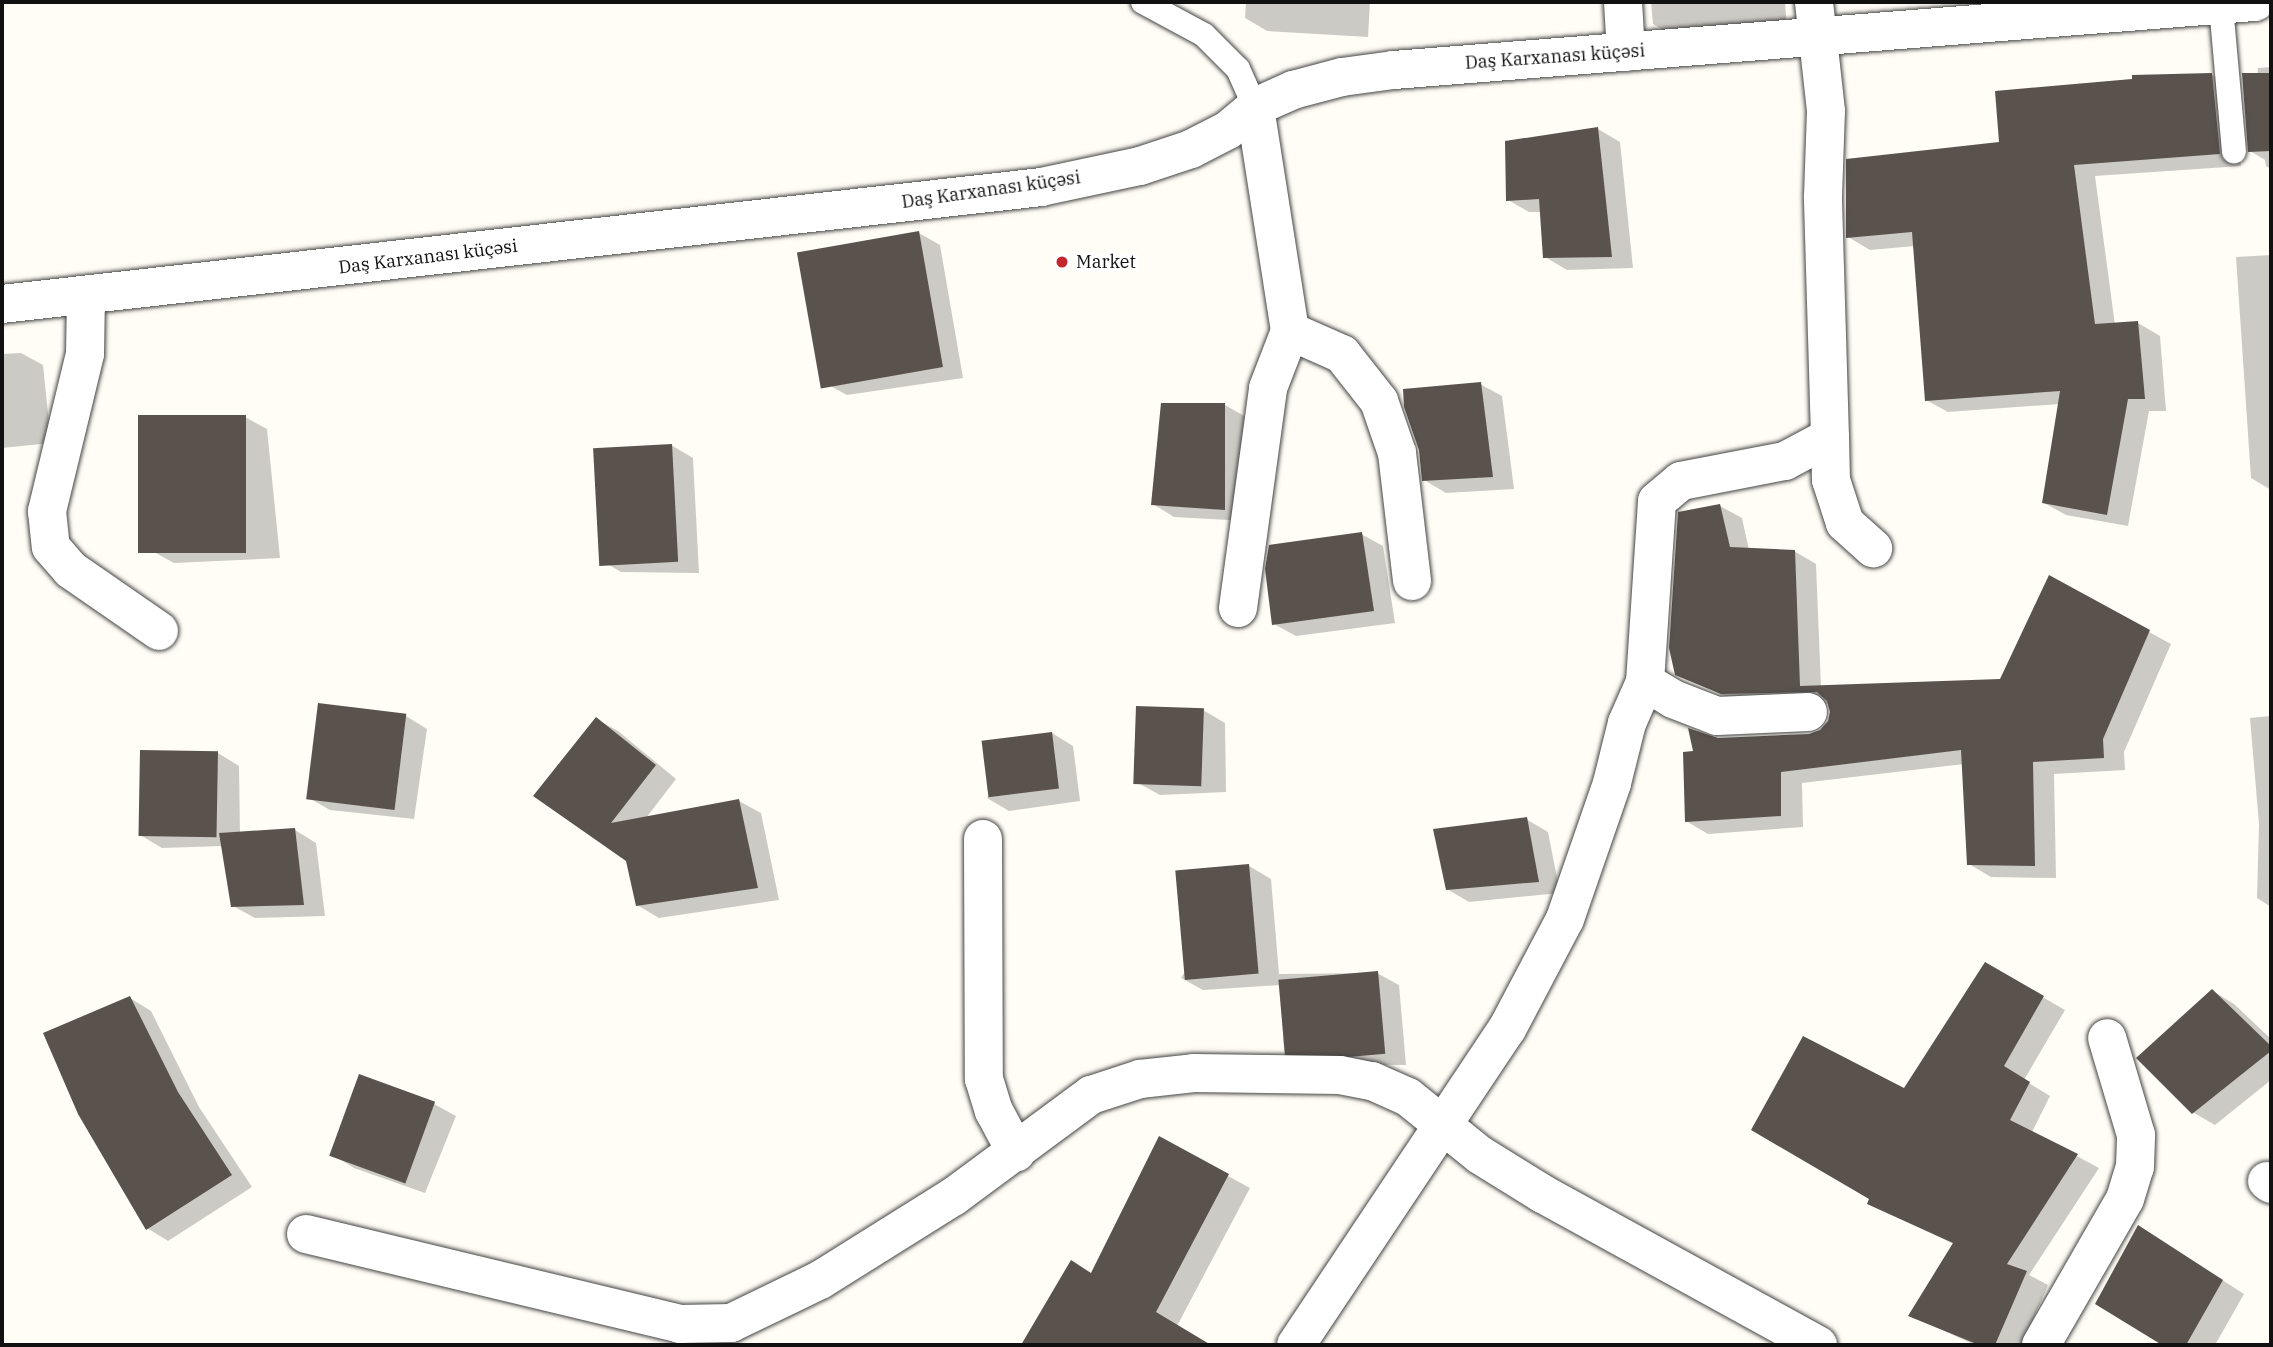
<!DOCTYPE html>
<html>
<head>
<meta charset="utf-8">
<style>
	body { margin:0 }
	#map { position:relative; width:2273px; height:1347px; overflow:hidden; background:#fffdf5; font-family:"IBM Plex Serif",serif }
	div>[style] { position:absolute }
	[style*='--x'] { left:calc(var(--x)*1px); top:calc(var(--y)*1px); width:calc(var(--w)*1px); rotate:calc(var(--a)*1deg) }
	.shadow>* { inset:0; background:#0003 }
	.building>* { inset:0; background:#5a524d; transform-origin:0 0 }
	.roads { filter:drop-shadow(0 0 2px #444) drop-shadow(0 0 2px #444) }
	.service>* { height:24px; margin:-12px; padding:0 12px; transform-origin:12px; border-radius:12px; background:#fff }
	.minor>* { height:38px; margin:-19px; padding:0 19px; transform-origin:19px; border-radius:19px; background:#fff }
	.dots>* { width:19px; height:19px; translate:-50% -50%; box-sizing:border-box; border:4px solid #fff; border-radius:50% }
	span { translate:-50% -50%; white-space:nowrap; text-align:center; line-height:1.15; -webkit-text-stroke:7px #fff; paint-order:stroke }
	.street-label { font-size:18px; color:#111 }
	.poi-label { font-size:18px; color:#111 }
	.left { translate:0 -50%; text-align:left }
	.frame { position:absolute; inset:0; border:4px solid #111; pointer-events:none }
</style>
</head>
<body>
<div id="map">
	<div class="shadow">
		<i style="clip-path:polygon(1246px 2px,1370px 2px,1368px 37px,1267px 31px,1245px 18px)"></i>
		<i style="clip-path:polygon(1651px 2px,1785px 2px,1787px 29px,1684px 42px,1653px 24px)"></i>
		<i style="clip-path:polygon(2271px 67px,2271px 169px,2266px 166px,2265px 160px,2250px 151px,2258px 68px)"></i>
		<i style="clip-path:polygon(2212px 75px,2233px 88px,2241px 166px,2095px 176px,2115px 325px,2138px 323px,2160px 336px,2166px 411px,2149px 411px,2128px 526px,2066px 515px,2044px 503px,2060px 404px,1948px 412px,1926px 400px,1915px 246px,1870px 250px,1848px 237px,2001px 143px)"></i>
		<i style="clip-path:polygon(1598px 129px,1620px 142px,1633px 268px,1567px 270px,1545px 257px,1542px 212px,1529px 212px,1508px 200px)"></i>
		<i style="clip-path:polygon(919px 233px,940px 245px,963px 378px,847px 395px,825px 383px)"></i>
		<i style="clip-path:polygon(2271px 255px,2271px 490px,2251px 478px,2236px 257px)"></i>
		<i style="clip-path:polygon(21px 353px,43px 365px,51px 443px,2px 448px,2px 354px)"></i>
		<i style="clip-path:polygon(1480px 384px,1502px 396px,1514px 489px,1446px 493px,1424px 480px)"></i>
		<i style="clip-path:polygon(1225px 405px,1246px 417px,1247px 521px,1174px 517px,1153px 504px)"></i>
		<i style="clip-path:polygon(245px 417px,267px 429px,280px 558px,174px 563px,152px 551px)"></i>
		<i style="clip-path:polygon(671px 445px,693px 458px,699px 573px,621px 572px,599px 559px)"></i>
		<i style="clip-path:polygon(1720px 506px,1742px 518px,1749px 550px,1794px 551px,1816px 564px,1821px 687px,2002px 681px,2050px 578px,2171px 644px,2124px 752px,2125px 770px,2054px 774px,2056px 878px,1991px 877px,1969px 864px,1964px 764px,1802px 783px,1803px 827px,1708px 834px,1686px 821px,1695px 752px,1718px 740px,1809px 736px,1821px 732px,1829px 722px,1832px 712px,1829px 704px,1744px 705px,1677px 674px)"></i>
		<i style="clip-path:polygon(1361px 534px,1383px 546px,1395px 623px,1296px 636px,1274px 624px)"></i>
		<i style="clip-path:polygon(1203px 710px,1225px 723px,1226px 792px,1160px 795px,1138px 783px)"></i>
		<i style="clip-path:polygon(406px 716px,427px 729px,414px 819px,330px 810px,309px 798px)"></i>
		<i style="clip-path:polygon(2271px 716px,2271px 907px,2257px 898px,2259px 824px,2250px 718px)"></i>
		<i style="clip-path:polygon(596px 719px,618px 731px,676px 779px,646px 818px,739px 801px,761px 813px,779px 900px,659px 918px,637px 905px,628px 860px,536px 796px)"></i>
		<i style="clip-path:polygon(1052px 733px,1073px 746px,1080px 801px,1009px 811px,987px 798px)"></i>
		<i style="clip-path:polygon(218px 753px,239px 766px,240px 834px,295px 830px,316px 843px,325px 916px,255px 918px,233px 906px,223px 846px,162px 848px,140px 835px)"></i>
		<i style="clip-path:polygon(1526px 819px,1548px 832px,1560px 893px,1469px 902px,1447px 889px)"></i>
		<i style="clip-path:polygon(1249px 866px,1271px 879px,1279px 974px,1377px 973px,1399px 985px,1406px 1065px,1305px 1064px,1284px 1051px,1280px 985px,1203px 990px,1181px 978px)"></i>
		<i style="clip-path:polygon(1985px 964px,2065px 1010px,2024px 1080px,2050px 1096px,2032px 1132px,2099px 1168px,2029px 1275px,2048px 1285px,2022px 1345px,1975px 1345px,1910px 1315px,1954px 1244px,1869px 1204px,1904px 1091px)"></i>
		<i style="clip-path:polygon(2213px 991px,2234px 1004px,2271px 1039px,2271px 1080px,2215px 1125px,2194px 1113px)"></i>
		<i style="clip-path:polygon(130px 998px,151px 1011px,199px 1107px,252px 1187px,168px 1241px,147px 1228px)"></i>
		<i style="clip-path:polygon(360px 1076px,434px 1104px,456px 1116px,425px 1193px,354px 1168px,333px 1155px)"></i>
		<i style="clip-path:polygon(1160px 1139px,1250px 1188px,1177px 1326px,1193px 1336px,1188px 1345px,1023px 1345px,1072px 1263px,1092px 1275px)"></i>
		<i style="clip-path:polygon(2160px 1240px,2244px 1294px,2215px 1345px,2165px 1345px,2098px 1304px)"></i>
	</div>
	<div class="building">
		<i style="clip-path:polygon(2212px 73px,2220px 154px,2074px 165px,2095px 324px,2138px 321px,2145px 399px,2128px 399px,2107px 515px,2042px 503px,2060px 391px,1925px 401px,1912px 232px,1846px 238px,1846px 159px,1999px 142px,1995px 91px,2132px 79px,2132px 75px)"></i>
		<i style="clip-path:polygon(2242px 73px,2271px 73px,2271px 151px,2248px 152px)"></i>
		<i style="clip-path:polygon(1598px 127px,1612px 257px,1543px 258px,1539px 199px,1506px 201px,1505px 141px)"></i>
		<i style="left:919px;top:231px;width:138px;height:124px;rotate:80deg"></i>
		<i style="clip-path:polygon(1481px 382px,1493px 477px,1422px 481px,1419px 450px,1404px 407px,1403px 389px)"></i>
		<i style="clip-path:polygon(1161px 403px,1225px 403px,1225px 510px,1151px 505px)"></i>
		<i style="left:138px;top:415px;width:108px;height:138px"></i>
		<i style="left:672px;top:444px;width:118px;height:79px;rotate:87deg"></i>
		<i style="clip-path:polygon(1720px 504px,1730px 547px,1795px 550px,1800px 686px,2000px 679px,2049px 575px,2150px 630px,2103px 739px,2104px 758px,2033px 762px,2035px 866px,1967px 865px,1961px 750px,1781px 772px,1781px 816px,1685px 822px,1683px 752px,1693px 751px,1688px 728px,1718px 738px,1809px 734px,1820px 730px,1828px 721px,1830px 712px,1827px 701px,1817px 692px,1721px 694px,1675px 675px,1669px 648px,1678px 512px)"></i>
		<i style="clip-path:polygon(1362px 532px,1374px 611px,1272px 625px,1265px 569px,1269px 545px)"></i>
		<i style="left:318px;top:703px;width:89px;height:97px;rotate:7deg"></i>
		<i style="left:1136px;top:706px;width:68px;height:78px;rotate:2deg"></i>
		<i style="clip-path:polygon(596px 717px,656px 765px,611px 823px,739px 799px,758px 888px,636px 906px,626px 861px,533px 796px)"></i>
		<i style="left:1052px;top:732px;width:57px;height:71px;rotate:83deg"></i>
		<i style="left:140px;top:750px;width:78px;height:86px;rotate:1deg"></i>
		<i style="clip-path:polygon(1527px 817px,1539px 882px,1446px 890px,1433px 829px)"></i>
		<i style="clip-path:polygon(295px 828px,304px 905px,231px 907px,219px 833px)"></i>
		<i style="left:1249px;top:864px;width:110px;height:74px;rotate:85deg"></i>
		<i style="clip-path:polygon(1985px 962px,2044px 996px,2004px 1066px,2030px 1082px,2010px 1120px,2078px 1154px,2007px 1264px,2027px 1271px,1995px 1345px,1979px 1345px,1908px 1316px,1953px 1243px,1867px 1204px,1869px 1199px,1751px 1130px,1803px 1036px,1904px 1088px)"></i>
		<i style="left:1378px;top:971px;width:83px;height:100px;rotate:85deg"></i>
		<i style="clip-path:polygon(2212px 989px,2271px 1046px,2271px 1051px,2192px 1114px,2136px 1058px)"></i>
		<i style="clip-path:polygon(130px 996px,178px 1092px,232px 1175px,146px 1230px,78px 1114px,43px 1033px)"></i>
		<i style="left:359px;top:1074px;width:81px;height:87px;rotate:20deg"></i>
		<i style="clip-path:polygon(1159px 1136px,1229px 1174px,1156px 1312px,1211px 1345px,1021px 1345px,1071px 1260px,1091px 1273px)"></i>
		<i style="clip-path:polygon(2138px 1225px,2223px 1280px,2186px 1345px,2162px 1345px,2095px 1304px)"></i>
	</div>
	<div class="roads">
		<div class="service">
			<i style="--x:1143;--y:2;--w:69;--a:28.4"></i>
			<i style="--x:1204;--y:35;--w:48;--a:45"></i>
			<i style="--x:1238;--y:69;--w:42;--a:65.9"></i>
			<i style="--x:2221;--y:6;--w:146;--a:84.9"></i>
		</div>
		<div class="minor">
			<i style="--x:1623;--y:2;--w:50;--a:86.6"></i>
			<i style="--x:86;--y:296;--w:58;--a:91"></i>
			<i style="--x:85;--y:354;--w:162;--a:103.6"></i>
			<i style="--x:47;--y:511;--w:36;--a:84"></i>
			<i style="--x:51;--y:547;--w:30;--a:49"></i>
			<i style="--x:71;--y:570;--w:107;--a:34.7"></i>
			<i style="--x:2;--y:304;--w:1046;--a:-6.42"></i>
			<i style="--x:1041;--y:187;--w:101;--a:-12"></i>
			<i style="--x:1140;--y:166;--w:54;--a:-18.4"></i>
			<i style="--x:1191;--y:149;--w:42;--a:-27.2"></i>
			<i style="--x:1228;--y:130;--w:35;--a:-40"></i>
			<i style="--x:1255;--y:107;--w:42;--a:-24.1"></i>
			<i style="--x:1293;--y:90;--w:51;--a:-14.9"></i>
			<i style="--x:1342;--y:77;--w:52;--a:-7.7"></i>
			<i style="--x:1394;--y:70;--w:864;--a:-4.52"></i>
			<i style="--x:1290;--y:331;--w:57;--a:23.9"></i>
			<i style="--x:1342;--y:354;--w:60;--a:51.8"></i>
			<i style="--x:1379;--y:401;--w:55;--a:70.9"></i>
			<i style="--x:1397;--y:453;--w:129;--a:83.3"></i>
			<i style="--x:1830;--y:437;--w:43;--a:88.7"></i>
			<i style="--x:1831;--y:480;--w:45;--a:72"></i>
			<i style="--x:1845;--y:523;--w:38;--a:42"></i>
			<i style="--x:1238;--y:608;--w:222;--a:-82.2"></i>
			<i style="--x:1268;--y:388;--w:61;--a:-68.9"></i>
			<i style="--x:1290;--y:331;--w:227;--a:-98.9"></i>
			<i style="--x:1645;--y:682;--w:33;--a:31"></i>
			<i style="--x:1673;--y:699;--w:47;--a:21.1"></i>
			<i style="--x:1717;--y:716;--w:91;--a:-2.5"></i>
			<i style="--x:983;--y:839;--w:240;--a:89.8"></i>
			<i style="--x:984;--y:1079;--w:34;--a:73"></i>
			<i style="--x:994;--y:1111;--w:47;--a:61.8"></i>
			<i style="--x:2267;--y:1181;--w:5;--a:37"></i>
			<i style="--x:306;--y:1234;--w:385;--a:13.5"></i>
			<i style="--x:680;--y:1324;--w:51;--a:-1.1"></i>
			<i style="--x:731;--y:1323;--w:99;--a:-25.8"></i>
			<i style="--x:820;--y:1280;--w:157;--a:-32"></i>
			<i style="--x:953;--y:1197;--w:172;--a:-36.5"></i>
			<i style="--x:1091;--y:1095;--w:52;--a:-18.1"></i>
			<i style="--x:1140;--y:1079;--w:54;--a:-6.3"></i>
			<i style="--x:1194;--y:1073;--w:146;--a:0.8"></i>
			<i style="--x:1340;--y:1075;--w:33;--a:11"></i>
			<i style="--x:1372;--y:1081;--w:39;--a:24"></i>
			<i style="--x:1408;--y:1097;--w:92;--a:38.9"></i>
			<i style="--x:1480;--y:1155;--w:74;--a:31.8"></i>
			<i style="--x:1543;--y:1194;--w:314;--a:28.8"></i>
			<i style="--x:1296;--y:1345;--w:380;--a:-56.3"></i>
			<i style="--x:1507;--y:1029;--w:124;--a:-62.2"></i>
			<i style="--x:1565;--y:919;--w:144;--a:-70.9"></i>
			<i style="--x:1612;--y:783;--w:62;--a:-76"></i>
			<i style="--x:1627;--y:723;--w:45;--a:-66.3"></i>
			<i style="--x:1645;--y:682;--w:181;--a:-86.2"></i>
			<i style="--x:1657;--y:501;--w:31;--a:-40"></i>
			<i style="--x:1681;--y:481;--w:106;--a:-10.9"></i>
			<i style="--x:1785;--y:461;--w:51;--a:-28.1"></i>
			<i style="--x:1830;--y:437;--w:241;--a:-91.7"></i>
			<i style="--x:1823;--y:196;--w:85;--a:-88"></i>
			<i style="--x:1826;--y:111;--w:110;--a:-96.3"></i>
			<i style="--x:2041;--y:1345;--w:168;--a:-60.1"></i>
			<i style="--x:2125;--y:1199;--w:34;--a:-73"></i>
			<i style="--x:2135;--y:1167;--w:32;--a:-88"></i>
			<i style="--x:2136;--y:1135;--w:101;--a:-106.6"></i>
		</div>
	</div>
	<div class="dots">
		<i style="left:1062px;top:262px;background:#c4262e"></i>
	</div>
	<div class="street-label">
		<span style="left:1555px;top:57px;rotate:-4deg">Daş Karxanası küçəsi</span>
		<span style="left:991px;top:190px;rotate:-8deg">Daş Karxanası küçəsi</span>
		<span style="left:428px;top:257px;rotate:-7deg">Daş Karxanası küçəsi</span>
	</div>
	<div class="poi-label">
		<span class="left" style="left:1076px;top:262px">Market</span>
	</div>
	<div class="frame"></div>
</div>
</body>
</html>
